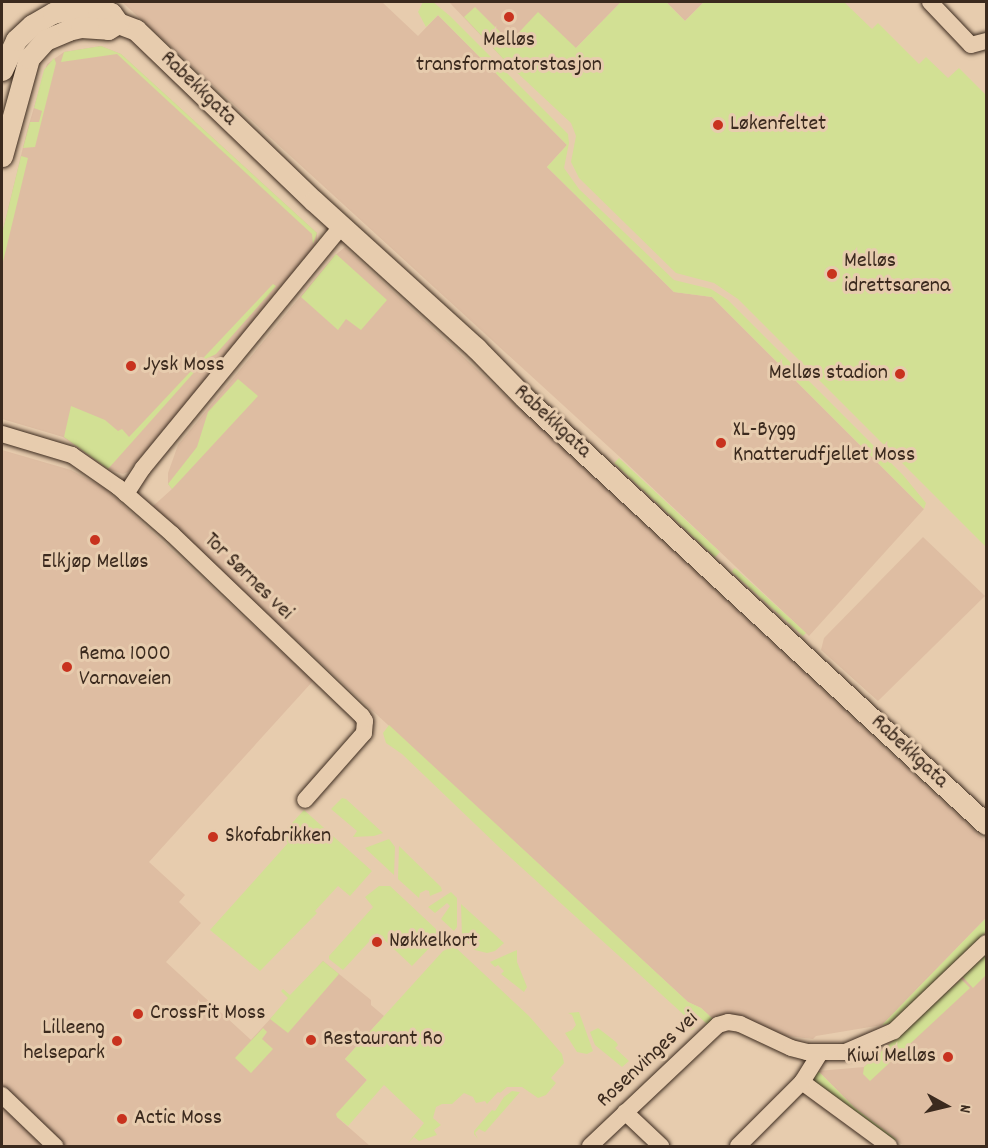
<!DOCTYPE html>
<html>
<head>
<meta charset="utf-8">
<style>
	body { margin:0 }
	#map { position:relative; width:988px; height:1148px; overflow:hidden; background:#e7ccae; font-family:Dekko,sans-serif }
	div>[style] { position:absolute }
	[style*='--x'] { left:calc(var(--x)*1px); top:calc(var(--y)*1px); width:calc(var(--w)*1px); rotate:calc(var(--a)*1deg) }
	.built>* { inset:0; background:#debda2 }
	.green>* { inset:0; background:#d2e094; transform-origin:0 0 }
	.roads { filter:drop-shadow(0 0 2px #3b2a1e) drop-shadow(0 0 2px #3b2a1e) }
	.minor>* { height:16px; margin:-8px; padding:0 8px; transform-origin:8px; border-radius:8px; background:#e7ccae }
	.tertiary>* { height:21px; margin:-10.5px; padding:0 10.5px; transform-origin:10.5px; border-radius:10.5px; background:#e7ccae }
	.dots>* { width:16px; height:16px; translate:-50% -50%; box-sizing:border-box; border:3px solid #e7ccae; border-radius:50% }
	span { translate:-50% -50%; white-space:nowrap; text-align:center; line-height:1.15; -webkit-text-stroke:6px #e7ccae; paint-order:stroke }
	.poi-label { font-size:22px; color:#3b2a1e }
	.left { translate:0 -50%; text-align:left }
	.right { translate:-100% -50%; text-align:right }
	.street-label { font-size:22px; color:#3b2a1e }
	.frame { position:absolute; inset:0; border:3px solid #3b2a1e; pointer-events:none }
	.north { position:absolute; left:916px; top:1076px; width:60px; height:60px; -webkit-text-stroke:4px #e7ccae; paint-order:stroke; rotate:98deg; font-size:16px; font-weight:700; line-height:24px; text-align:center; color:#3b2a1e }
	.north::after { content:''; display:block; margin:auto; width:21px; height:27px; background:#3b2a1e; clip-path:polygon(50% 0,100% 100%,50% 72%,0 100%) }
</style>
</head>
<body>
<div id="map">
	<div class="built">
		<i style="clip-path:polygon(122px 2px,382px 2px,418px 36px,438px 15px,567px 145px,547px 167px,674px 292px,712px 297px,924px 509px,809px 636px,622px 459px)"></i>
		<i style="clip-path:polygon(449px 2px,621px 2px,576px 48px,510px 66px)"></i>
		<i style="clip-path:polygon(666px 2px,704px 2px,685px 21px)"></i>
		<i style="clip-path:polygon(101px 46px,121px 54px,317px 233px,317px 243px,284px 286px,128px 472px,123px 474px,108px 469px,63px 437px,2px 419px,2px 234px,27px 131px,47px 64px,64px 52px)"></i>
		<i style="clip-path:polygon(345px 247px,986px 841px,986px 918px,882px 1025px,816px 1036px,813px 1039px,779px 1035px,713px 1019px,701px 1008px,688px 1002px,152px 507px,172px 489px,168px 484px,168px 473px,178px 445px,333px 257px)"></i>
		<i style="clip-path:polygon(2px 450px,71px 470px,106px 489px,313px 681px,149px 862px,185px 895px,179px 902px,201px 923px,166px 962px,251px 1040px,323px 961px,371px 1000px,371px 1005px,384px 1016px,345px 1059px,367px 1080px,337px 1117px,370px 1146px,2px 1146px)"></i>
		<i style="clip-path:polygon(923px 537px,985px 596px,878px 701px,821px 650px,824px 638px)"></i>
		<i style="clip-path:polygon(986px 953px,986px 1146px,904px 1146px,855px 1108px,818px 1071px,864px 1067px)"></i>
	</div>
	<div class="green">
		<i style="clip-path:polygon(423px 2px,433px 2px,450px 16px,568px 134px,569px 143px,564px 168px,579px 189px,674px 280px,711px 289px,728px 300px,903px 475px,926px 503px,924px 509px,712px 297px,674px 292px,547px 167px,567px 145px,438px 15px,426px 27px,418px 12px)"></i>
		<i style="clip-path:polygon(621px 2px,666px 2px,685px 21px,704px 2px,844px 2px,872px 29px,878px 23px,919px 64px,926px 57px,948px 78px,959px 68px,986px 95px,986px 547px,738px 299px,714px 283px,676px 273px,579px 178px,571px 162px,576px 136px,571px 123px,510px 66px,464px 17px,475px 7px,510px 42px,538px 12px,576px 48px)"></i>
		<i style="clip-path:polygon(101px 46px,121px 54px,317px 233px,313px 244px,312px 234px,117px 54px,61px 62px,64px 52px)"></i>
		<i style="clip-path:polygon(54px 58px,56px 63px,35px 147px,23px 148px,30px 122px,39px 122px,42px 111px,34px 108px,44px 70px)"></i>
		<i style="clip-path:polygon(21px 156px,28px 158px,2px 266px,2px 234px)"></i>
		<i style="clip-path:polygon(336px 254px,387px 300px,361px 330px,346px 319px,338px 330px,301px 297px)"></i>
		<i style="clip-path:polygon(273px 284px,276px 286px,216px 354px,206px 359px,108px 469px,64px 437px,71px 406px,105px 420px,118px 431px,122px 429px,129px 437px)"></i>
		<i style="clip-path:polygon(238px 379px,258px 396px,172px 489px,168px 484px,197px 447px,208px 412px)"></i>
		<i style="left:619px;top:458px;width:138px;height:7px;rotate:43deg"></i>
		<i style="clip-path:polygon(734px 568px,736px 569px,806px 633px,803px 636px,732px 572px)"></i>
		<i style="clip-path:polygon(389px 725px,688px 1002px,701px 1008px,713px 1019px,707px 1024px,695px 1013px,691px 1016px,694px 1020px,690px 1024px,695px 1028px,691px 1030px,683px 1014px,499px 847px,402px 754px,386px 743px,383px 733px)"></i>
		<i style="clip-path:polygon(342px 798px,346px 799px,383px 833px,374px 836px,353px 837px,357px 831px,331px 809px)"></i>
		<i style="clip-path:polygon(304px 810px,372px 871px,350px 896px,338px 886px,315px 911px,317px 913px,260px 971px,210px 930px,288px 843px,280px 836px)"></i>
		<i style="clip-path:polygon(389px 839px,395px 847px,394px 875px,365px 848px)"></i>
		<i style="clip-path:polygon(399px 846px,441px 887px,442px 891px,430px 896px,429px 891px,426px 890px,420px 893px,419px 898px,398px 879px)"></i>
		<i style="clip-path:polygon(379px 886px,390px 886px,436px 929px,436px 941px,412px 966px,377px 933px,343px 970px,329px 959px,329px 956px,373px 907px,365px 897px)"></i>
		<i style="clip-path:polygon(451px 892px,457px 898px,457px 927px,454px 931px,441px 919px,450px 906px,447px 903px,435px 913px,428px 907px)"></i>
		<i style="clip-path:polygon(461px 904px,504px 943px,495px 951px,487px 953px,475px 950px,462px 937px)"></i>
		<i style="clip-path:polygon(986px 918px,986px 932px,893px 1023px,882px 1025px)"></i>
		<i style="clip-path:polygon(454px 946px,529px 1016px,562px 1054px,564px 1063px,551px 1078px,556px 1083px,546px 1095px,538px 1098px,522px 1087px,507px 1087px,500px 1093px,498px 1092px,487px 1104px,485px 1101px,476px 1103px,473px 1097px,464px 1093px,452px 1104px,442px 1104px,436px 1107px,433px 1118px,441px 1125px,434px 1130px,437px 1135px,419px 1141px,414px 1137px,408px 1143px,424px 1123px,384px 1085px,348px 1126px,337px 1117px,336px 1114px,367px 1080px,345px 1059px,443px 951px)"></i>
		<i style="clip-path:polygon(517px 950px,517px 962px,527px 987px,524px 992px,501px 974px,504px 971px,498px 965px,495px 967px,490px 962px)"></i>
		<i style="clip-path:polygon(986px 953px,986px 975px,973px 988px,962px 976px)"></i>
		<i style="clip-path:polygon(323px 961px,339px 974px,288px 1033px,270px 1019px,288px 998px,281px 991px,283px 989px,290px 995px)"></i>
		<i style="clip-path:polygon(961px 979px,970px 988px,870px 1081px,863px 1074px,864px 1067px)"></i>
		<i style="clip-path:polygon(579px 1012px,593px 1051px,587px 1054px,577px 1052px,565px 1033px,572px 1030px,576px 1025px,572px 1015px,568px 1013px)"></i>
		<i style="clip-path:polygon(263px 1028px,267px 1032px,262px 1039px,273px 1049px,251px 1073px,235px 1058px)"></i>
		<i style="clip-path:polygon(598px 1028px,616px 1042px,618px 1045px,615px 1048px,629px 1061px,622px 1067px,595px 1045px,590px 1032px)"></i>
		<i style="clip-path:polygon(818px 1071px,855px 1108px,896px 1139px,895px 1142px,811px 1082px)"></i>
		<i style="clip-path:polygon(512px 1091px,520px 1092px,485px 1132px,479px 1129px,475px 1133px,478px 1139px,474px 1134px,474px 1131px,492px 1110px,495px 1111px,504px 1097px)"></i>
	</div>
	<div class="roads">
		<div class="minor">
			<i style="--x:930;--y:2;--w:59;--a:46.4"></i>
			<i style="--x:971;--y:45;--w:16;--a:-15"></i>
			<i style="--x:2;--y:434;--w:73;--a:16.7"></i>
			<i style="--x:72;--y:455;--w:56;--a:34.8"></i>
			<i style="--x:118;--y:487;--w:72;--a:41"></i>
			<i style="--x:172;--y:534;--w:263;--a:43.8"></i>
			<i style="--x:362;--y:716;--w:6;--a:59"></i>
			<i style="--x:365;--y:721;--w:12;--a:95"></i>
			<i style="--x:364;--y:733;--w:89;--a:131.4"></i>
			<i style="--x:126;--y:494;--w:31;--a:-57"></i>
			<i style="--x:143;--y:468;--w:313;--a:-50.6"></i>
			<i style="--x:802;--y:1082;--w:108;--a:36.3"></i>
			<i style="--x:2;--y:1095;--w:74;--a:43.9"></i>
			<i style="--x:625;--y:1112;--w:50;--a:43.4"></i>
			<i style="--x:590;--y:1146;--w:176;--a:-43.4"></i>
			<i style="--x:718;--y:1025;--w:10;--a:-17"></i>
			<i style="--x:728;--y:1022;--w:12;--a:9"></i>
			<i style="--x:740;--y:1024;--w:56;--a:25.2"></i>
			<i style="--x:791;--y:1048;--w:16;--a:14"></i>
			<i style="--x:807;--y:1052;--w:38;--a:0"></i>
			<i style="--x:845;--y:1052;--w:53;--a:-23.2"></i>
			<i style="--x:894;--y:1031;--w:127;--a:-43.7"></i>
			<i style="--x:738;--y:1146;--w:91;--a:-45"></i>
			<i style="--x:802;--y:1082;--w:34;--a:-58"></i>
		</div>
		<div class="tertiary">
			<i style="--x:118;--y:23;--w:19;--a:21"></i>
			<i style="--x:136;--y:30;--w:247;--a:43.9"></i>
			<i style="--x:314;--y:201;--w:219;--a:42.2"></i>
			<i style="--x:476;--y:348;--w:71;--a:45.6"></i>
			<i style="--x:526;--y:399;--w:626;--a:42.74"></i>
			<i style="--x:2;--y:70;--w:33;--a:-65"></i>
			<i style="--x:16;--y:40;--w:22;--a:-43"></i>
			<i style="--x:32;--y:25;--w:24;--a:-30"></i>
			<i style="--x:53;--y:13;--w:23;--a:-13"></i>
			<i style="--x:75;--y:8;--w:23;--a:5"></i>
			<i style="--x:98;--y:10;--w:13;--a:13"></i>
			<i style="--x:111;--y:13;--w:12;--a:55"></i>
			<i style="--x:2;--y:156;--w:102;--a:-74.6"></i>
			<i style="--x:29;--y:58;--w:24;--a:-48"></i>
			<i style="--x:45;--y:40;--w:25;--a:-23"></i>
			<i style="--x:68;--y:30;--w:13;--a:-13"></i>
			<i style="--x:81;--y:27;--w:27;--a:4"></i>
			<i style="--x:108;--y:29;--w:12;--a:-31"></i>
		</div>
	</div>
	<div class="dots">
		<i style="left:509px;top:17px;background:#c8321e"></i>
		<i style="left:718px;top:125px;background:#c8321e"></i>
		<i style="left:832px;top:274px;background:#c8321e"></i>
		<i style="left:131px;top:366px;background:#c8321e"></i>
		<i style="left:900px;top:374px;background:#c8321e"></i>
		<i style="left:721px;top:443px;background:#c8321e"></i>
		<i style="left:95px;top:540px;background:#c8321e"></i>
		<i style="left:67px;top:667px;background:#c8321e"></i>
		<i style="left:213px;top:837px;background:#c8321e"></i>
		<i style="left:377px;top:942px;background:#c8321e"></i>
		<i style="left:138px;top:1014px;background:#c8321e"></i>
		<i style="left:311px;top:1040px;background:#c8321e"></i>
		<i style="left:117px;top:1041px;background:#c8321e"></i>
		<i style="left:948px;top:1057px;background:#c8321e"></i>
		<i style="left:122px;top:1119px;background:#c8321e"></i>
	</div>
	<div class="poi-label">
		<span style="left:509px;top:53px">Melløs<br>transformatorstasjon</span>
		<span class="left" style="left:730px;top:125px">Løkenfeltet</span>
		<span class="left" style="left:844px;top:274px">Melløs<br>idrettsarena</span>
		<span class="left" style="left:143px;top:366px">Jysk Moss</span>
		<span class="right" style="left:888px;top:374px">Melløs stadion</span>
		<span class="left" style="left:733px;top:443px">XL-Bygg<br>Knatterudfjellet Moss</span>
		<span style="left:95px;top:563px">Elkjøp Melløs</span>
		<span class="left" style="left:79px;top:667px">Rema 1000<br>Varnaveien</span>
		<span class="left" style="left:225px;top:837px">Skofabrikken</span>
		<span class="left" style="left:389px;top:942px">Nøkkelkort</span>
		<span class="left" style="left:150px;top:1014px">CrossFit Moss</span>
		<span class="right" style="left:105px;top:1041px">Lilleeng<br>helsepark</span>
		<span class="left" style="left:323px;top:1040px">Restaurant Ro</span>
		<span class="right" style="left:936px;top:1057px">Kiwi Melløs</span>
		<span class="left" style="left:134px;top:1119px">Actic Moss</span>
	</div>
	<div class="street-label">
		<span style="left:198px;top:89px;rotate:44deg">Rabekkgata</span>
		<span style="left:552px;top:422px;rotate:43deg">Rabekkgata</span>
		<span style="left:248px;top:577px;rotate:44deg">Tor Sørnes vei</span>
		<span style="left:909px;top:752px;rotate:43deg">Rabekkgata</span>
		<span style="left:648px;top:1060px;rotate:-43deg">Rosenvinges vei</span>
	</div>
	<div class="frame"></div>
	<div class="north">N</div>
</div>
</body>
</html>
